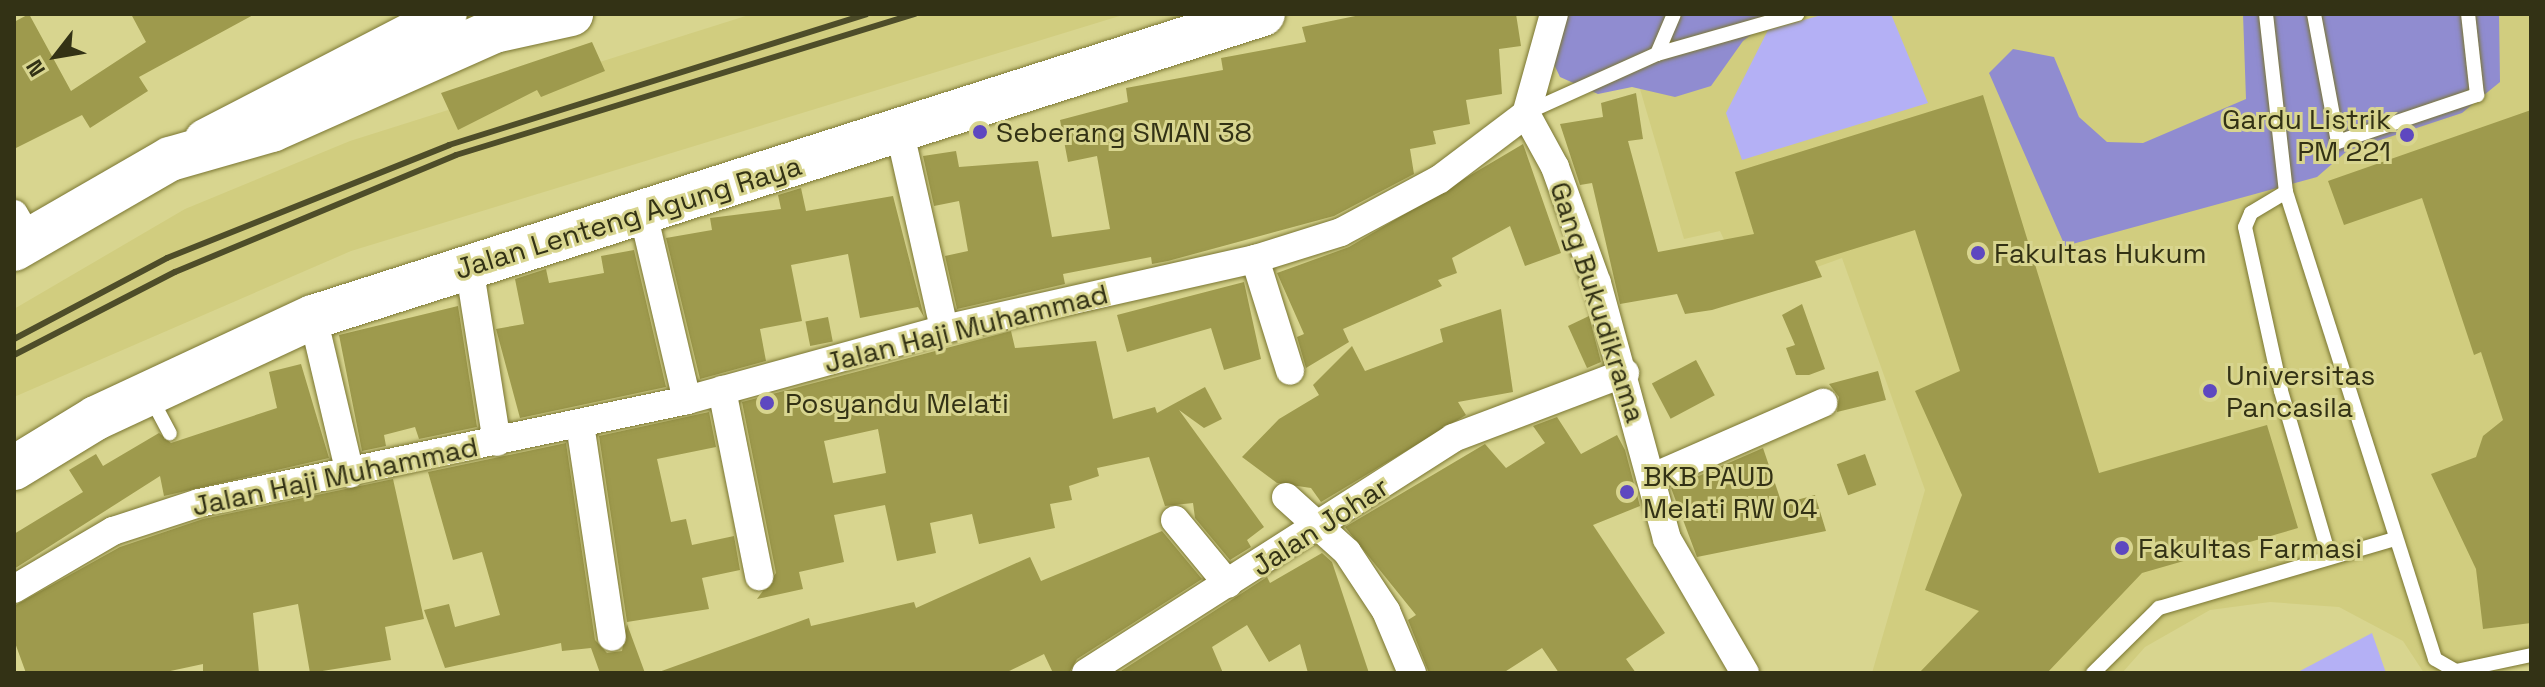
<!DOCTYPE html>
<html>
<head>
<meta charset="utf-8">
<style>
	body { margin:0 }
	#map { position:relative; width:2545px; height:687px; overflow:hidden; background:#d8d58f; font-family:"Space Grotesk",sans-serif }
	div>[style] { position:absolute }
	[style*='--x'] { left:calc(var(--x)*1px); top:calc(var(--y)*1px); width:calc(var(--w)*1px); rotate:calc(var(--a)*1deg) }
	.built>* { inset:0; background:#d1cd7f }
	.green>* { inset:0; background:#b4b0f5 }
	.forest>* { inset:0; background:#908cd0 }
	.building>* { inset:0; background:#9e9a4d; transform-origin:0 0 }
	.roads { filter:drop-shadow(0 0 2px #7a7632) drop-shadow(0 0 2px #7a7632) }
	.lane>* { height:14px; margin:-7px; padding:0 7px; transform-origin:7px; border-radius:7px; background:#fff }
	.street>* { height:28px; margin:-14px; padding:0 14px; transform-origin:14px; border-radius:14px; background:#fff }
	.secondary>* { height:40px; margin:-20px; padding:0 20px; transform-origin:20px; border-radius:20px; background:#fff }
	.primary>* { height:44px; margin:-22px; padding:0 22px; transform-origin:22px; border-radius:22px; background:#fff }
	.rail>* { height:6px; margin:-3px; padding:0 3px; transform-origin:3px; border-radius:3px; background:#4e4d29 }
	.dots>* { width:22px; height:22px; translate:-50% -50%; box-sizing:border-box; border:4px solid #d8d58f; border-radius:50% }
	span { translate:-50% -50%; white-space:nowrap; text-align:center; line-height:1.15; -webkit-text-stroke:6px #d8d58f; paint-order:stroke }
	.poi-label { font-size:28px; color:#333215 }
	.right { translate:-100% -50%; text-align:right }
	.left { translate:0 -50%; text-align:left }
	.street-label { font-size:28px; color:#333215 }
	.frame { position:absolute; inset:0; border:16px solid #333215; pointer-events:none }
	.north { position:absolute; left:16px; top:16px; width:80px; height:80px; -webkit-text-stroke:6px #d8d58f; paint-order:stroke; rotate:239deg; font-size:22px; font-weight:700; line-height:32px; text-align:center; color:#333215 }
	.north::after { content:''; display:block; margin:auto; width:28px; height:36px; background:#333215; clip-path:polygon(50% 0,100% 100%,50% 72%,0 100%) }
</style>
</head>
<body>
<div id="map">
	<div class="built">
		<i style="clip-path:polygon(752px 14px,1126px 14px,351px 251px,14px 397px,14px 309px,185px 209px,350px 141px)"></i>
		<i style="clip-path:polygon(1618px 14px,2531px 14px,2531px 663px,2424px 673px,2403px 641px,2339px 607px,2270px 602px,2210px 610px,2145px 647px,2122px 673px,1872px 673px,1925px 490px,1842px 258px,1748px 292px,1720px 231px,1684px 239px)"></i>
	</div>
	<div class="green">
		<i style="clip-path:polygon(1825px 14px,1891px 14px,1928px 103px,1742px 160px,1726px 113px,1768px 30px)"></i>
		<i style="clip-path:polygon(2372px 633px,2386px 673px,2296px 673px)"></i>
	</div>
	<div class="forest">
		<i style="clip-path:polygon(1555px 14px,1779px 14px,1743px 41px,1711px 86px,1675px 97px,1632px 87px,1598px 94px,1560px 77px,1549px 54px)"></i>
		<i style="clip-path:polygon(2243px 14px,2499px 14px,2500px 82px,2462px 113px,2347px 151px,2317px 177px,2065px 246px,1989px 73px,2013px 49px,2054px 57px,2079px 117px,2107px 142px,2143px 143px,2246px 99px)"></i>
	</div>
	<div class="building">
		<i style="clip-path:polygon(29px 14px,71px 91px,146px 42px,131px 14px,255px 14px,139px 77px,148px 91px,90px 128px,82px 115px,14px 149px,14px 22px)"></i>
		<i style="clip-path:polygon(1365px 14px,1516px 14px,1521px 46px,1499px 49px,1502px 94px,1466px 100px,1470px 124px,1433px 131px,1436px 144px,1410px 149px,1414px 174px,1334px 216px,1168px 261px,1152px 264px,1151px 257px,1063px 274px,1065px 284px,957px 309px,945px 256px,968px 251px,959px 201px,934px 206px,923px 156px,956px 151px,959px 167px,1038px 161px,1052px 237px,1110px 229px,1097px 156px,1068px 162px,1060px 120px,1128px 102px,1126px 88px,1223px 70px,1221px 58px,1306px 42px,1302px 27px)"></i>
		<i style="clip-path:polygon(592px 42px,605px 71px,541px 97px,537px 90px,458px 130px,441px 93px)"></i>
		<i style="clip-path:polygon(1636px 93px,1643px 139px,1628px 141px,1658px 252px,1754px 234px,1735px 172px,1983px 95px,2099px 473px,2267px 425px,2298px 528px,2142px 573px,2047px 673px,1919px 673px,1979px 611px,1925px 590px,1962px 495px,1915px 391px,1960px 371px,1915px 230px,1815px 261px,1822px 277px,1712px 310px,1685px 314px,1677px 294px,1620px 304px,1592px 183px,1580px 185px,1560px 124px,1603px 117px,1601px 103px)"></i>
		<i style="clip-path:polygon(2531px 110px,2531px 623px,2483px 629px,2476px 569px,2431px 474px,2476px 457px,2483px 436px,2503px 420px,2481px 352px,2474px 355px,2422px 198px,2344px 225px,2328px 181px)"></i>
		<i style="clip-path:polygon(1523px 144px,1561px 253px,1525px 266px,1510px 226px,1452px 258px,1457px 273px,1438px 280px,1442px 286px,1343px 329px,1349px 342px,1306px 368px,1297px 337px,1304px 334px,1277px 273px,1349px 247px)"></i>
		<i style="clip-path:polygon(801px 188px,806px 211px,893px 196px,924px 317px,918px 307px,860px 318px,848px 254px,791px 265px,802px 321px,760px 329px,766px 361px,700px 379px,666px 238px,712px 230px,710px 218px,781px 209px,778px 195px)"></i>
		<i style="clip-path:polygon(634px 250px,666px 387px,520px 418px,496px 329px,524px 324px,515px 279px,546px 269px,549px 283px,604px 273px,601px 256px)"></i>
		<i style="clip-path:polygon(1244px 282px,1261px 359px,1224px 370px,1211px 328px,1127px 352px,1117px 315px)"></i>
		<i style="clip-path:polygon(1802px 304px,1825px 369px,1809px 375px,1796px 375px,1786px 348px,1795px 345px,1782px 315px)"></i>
		<i style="clip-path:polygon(458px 306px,477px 427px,419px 439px,415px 427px,384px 435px,386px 446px,362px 451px,339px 335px)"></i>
		<i style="clip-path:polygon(1501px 309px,1513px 392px,1458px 402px,1466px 415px,1321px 502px,1311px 488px,1277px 483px,1242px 457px,1279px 419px,1319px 395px,1313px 385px,1352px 346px,1365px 371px,1443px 342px,1440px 329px)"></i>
		<i style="clip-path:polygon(1589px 316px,1601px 362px,1587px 368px,1568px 326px)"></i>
		<i style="left:828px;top:317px;width:25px;height:23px;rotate:79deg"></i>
		<i style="clip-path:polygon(evenodd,1011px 331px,1015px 348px,1096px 341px,1113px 419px,1155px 407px,1157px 413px,1205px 387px,1222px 419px,1204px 428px,1179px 410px,1264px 527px,1247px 540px,1251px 547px,1230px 560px,1195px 518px,1193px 503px,1165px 506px,1149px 457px,1097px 468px,1099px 476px,1069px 486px,1072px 500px,1050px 504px,1055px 528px,979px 544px,972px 514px,930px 523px,936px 553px,897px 561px,885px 505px,834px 515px,844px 562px,799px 572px,803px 589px,757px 599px,776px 573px,742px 402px,1011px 331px,878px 429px,886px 473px,833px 483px,824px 441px,878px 429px)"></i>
		<i style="left:1696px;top:360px;width:40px;height:50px;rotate:62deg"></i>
		<i style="clip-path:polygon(301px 364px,329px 458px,164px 496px,160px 476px,14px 569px,14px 534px,83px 492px,69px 470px,96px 454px,103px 466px,159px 433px,171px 443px,277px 408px,269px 372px)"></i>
		<i style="clip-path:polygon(1878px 371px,1886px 400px,1837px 412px,1839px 397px,1829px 384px)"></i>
		<i style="clip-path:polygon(709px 412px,716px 447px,657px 459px,671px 522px,686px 519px,692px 545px,734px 536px,740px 570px,702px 578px,709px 609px,627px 622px,599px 436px)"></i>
		<i style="clip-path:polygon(1557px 417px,1581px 454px,1617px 435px,1625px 450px,1640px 506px,1593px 525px,1665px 633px,1626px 659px,1636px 673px,1559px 673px,1542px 648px,1503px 673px,1429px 673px,1408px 620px,1416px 615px,1345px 527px,1485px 444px,1506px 468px,1545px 443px,1533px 426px)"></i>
		<i style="clip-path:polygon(566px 443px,595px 640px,607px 653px,622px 651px,627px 624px,645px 673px,600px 673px,591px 648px,562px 651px,561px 643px,445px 668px,424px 610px,449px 604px,455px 627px,500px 615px,482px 552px,453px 560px,428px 472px)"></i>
		<i style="clip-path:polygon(1763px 448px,1782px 504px,1815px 495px,1826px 531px,1697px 557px,1671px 488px)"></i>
		<i style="left:1865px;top:454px;width:33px;height:30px;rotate:70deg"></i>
		<i style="clip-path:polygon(393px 479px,424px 619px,385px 627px,391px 660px,310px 673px,298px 604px,253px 613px,259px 673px,203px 673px,203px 664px,161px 673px,26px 673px,14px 640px,14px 606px,120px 547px,203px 519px)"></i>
		<i style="clip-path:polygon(1162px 531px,1202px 579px,1077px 659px,1069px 673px,1053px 673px,1044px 654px,1005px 673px,656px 673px,809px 618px,811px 626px,914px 602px,916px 608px,1030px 557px,1041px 581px)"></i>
		<i style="clip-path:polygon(1322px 553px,1332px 562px,1369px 673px,1308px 673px,1300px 644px,1269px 662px,1247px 625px,1212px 647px,1223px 673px,1121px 671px,1267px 577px,1270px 583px)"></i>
	</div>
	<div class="roads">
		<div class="lane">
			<i style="--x:2266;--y:14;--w:179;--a:83.6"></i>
			<i style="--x:2286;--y:192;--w:490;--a:72.3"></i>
			<i style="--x:2435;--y:659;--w:24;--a:30"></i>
			<i style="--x:2456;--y:671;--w:77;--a:-12"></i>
			<i style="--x:2314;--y:14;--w:130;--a:79.4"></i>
			<i style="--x:2338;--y:142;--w:147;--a:-18.7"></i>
			<i style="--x:2477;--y:95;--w:81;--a:-96.3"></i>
			<i style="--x:1657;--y:54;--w:43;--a:-67"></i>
			<i style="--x:1528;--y:112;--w:141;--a:-24.2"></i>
			<i style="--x:1657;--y:54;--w:146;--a:-15.9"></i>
			<i style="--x:2286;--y:192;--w:41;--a:149"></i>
			<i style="--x:2251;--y:213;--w:15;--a:113"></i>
			<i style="--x:2245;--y:227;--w:168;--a:77.6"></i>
			<i style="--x:2281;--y:391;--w:171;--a:73.7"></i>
			<i style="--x:151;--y:398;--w:40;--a:62"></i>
			<i style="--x:2093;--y:673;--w:93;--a:-44.6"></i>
			<i style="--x:2159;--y:608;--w:243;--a:-16.3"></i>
		</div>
		<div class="street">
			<i style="--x:1554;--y:14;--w:104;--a:105.6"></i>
			<i style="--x:1526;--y:114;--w:60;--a:61.3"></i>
			<i style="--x:1555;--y:167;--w:123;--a:70.1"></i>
			<i style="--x:1597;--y:283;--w:265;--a:74.7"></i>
			<i style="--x:1667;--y:539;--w:155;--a:59.8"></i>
			<i style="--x:900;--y:133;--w:201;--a:77.3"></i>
			<i style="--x:643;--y:213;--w:192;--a:76.8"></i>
			<i style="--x:14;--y:214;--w:30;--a:60"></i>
			<i style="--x:1255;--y:259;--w:117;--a:72.6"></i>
			<i style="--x:469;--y:266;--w:178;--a:81"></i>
			<i style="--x:313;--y:317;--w:161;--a:76.7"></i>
			<i style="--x:722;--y:390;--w:190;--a:78.7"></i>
			<i style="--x:580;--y:424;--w:215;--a:81.5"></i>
			<i style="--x:1651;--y:478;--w:188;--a:-23.6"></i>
			<i style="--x:1286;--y:497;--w:82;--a:42"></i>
			<i style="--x:1347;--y:552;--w:71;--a:56.5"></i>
			<i style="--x:1386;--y:611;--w:67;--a:67.2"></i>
			<i style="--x:1175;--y:520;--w:83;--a:50.4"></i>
			<i style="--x:14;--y:589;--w:115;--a:-30.4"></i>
			<i style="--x:113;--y:531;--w:90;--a:-18"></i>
			<i style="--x:199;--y:503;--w:499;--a:-11.9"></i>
			<i style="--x:687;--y:400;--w:267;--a:-15.4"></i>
			<i style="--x:944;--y:329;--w:319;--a:-12.7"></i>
			<i style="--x:1255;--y:259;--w:90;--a:-17.4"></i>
			<i style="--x:1341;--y:232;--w:112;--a:-28.2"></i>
			<i style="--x:1440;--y:179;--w:108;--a:-37.1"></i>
			<i style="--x:1086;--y:673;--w:436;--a:-32.6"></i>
			<i style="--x:1453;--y:438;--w:184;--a:-20.7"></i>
		</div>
		<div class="secondary">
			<i style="--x:205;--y:139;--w:272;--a:-27.3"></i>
		</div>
		<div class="primary">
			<i style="--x:14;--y:249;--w:180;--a:-30"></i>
			<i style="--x:170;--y:159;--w:106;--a:-15.9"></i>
			<i style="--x:272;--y:130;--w:243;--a:-24"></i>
			<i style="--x:494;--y:31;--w:79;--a:-12.4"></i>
			<i style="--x:14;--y:468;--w:96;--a:-31.4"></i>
			<i style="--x:96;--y:418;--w:239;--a:-25"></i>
			<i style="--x:313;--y:317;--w:997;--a:-17.69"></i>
		</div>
	</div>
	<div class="rail">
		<i style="--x:14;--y:339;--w:173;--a:-27.9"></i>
		<i style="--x:167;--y:258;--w:304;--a:-21.8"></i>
		<i style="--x:449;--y:145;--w:437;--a:-17.4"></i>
		<i style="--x:14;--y:355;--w:181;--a:-27.3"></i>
		<i style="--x:175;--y:272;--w:304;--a:-22.6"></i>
		<i style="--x:456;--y:155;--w:480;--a:-17.1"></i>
	</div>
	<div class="dots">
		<i style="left:980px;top:132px;background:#5e48c0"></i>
		<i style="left:2407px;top:135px;background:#5e48c0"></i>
		<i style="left:1978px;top:253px;background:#5e48c0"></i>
		<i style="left:2210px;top:391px;background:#5e48c0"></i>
		<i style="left:767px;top:403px;background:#5e48c0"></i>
		<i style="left:1627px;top:492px;background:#5e48c0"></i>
		<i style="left:2122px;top:548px;background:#5e48c0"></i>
	</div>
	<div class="poi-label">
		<span class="right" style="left:2391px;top:135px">Gardu Listrik<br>PM 221</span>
		<span class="left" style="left:996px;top:132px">Seberang SMAN 38</span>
		<span class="left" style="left:1994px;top:253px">Fakultas Hukum</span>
		<span class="left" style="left:2226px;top:391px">Universitas<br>Pancasila</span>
		<span class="left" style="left:785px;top:403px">Posyandu Melati</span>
		<span class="left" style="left:1643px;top:492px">BKB PAUD<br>Melati RW 04</span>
		<span class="left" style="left:2138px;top:548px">Fakultas Farmasi</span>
	</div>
	<div class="street-label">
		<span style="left:628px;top:217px;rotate:-17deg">Jalan Lenteng Agung Raya</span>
		<span style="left:1598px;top:302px;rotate:72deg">Gang Bukudikrama</span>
		<span style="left:966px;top:328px;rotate:-14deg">Jalan Haji Muhammad</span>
		<span style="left:335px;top:476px;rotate:-12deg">Jalan Haji Muhammad</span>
		<span style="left:1320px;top:526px;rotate:-33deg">Jalan Johar</span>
	</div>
	<div class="frame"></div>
	<div class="north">N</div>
</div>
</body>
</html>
